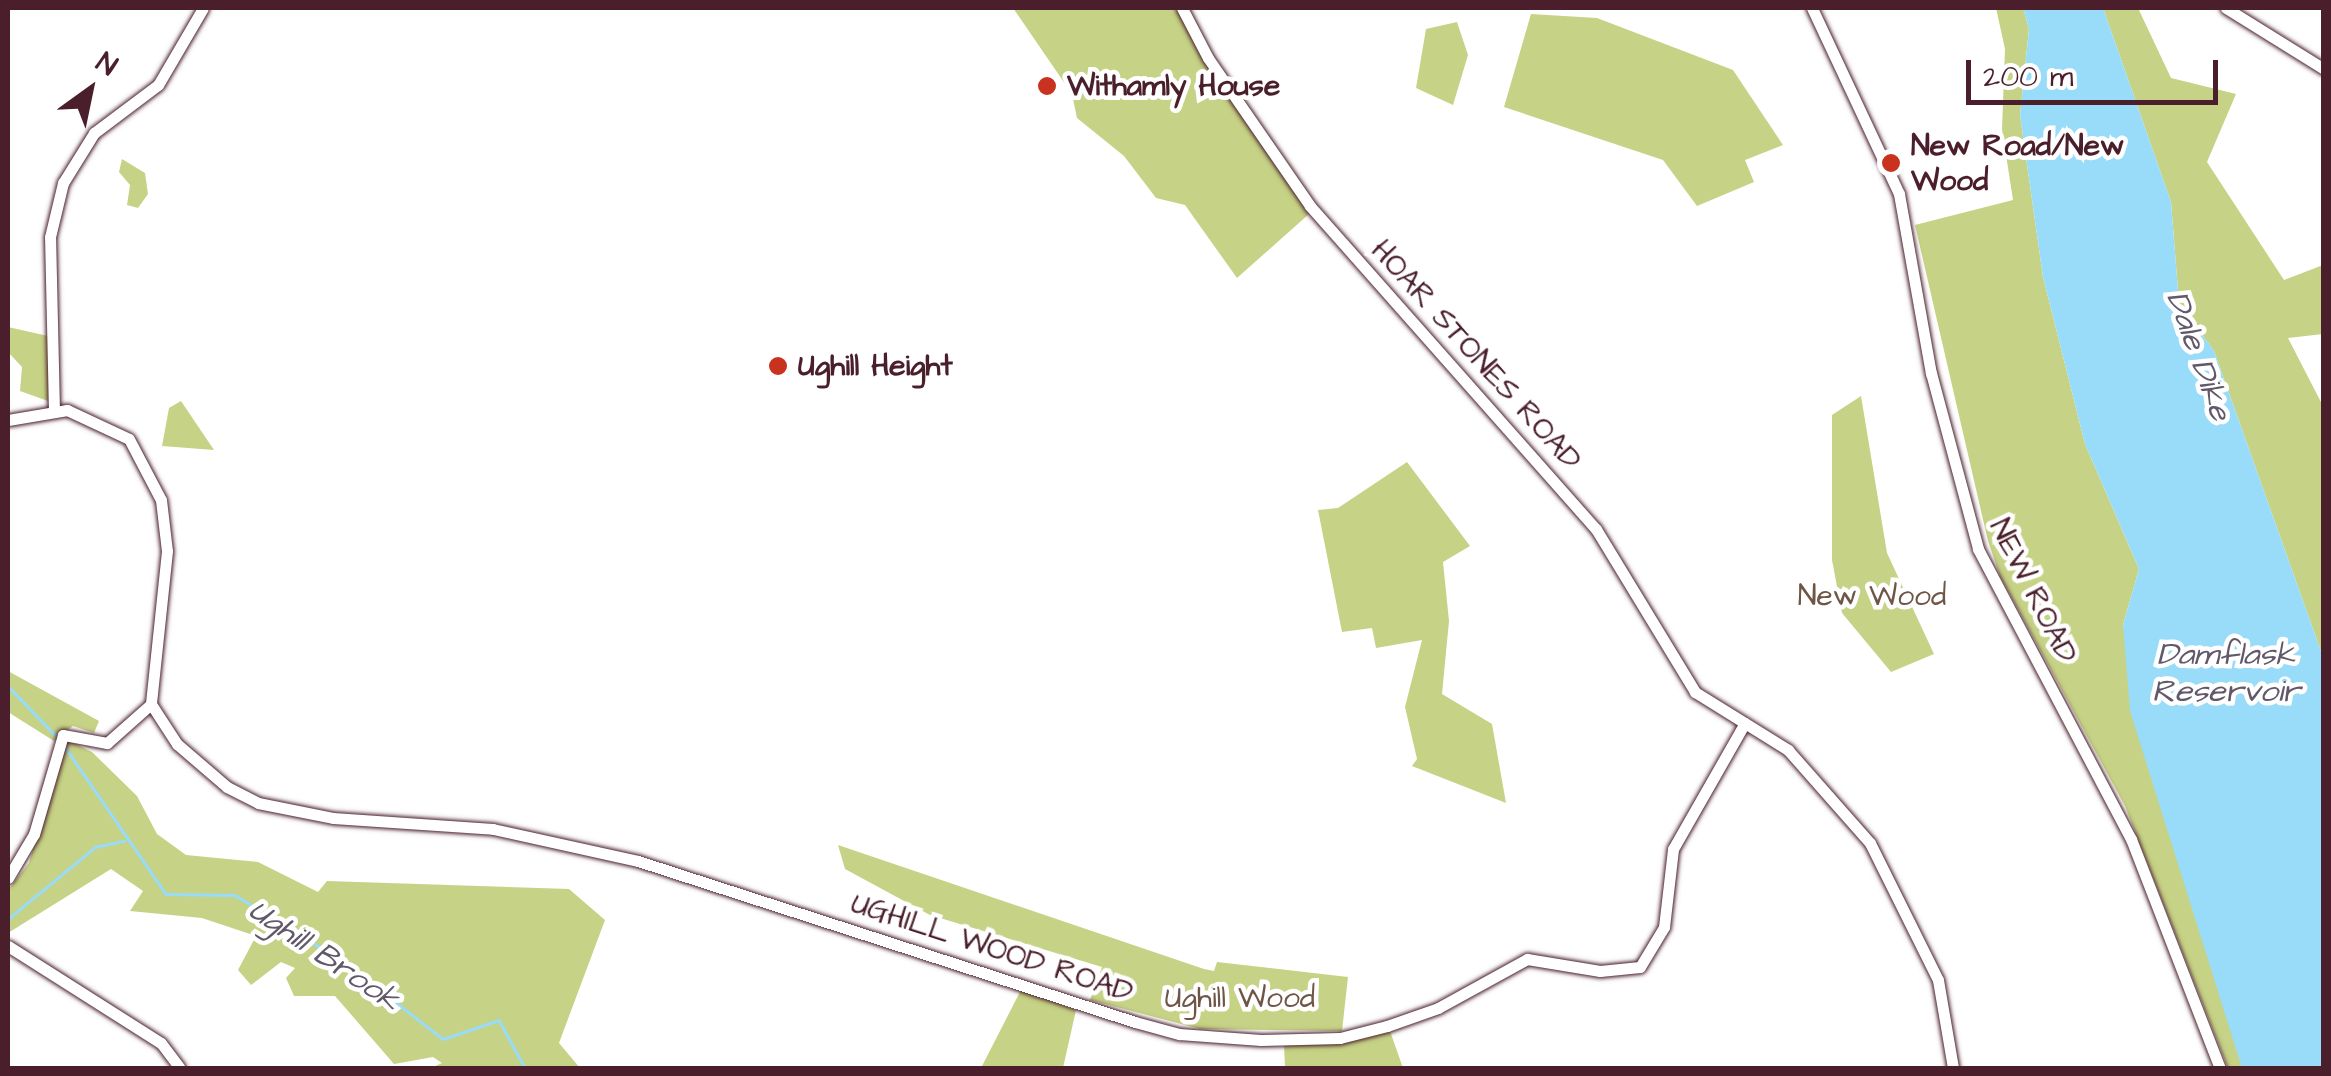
<!DOCTYPE html>
<html>
<head>
<meta charset="utf-8">
<style>
	body { margin:0 }
	#map { position:relative; width:2331px; height:1076px; overflow:hidden; background:#fff; font-family:"Architects Daughter",sans-serif }
	div>[style] { position:absolute }
	[style*='--x'] { left:calc(var(--x)*1px); top:calc(var(--y)*1px); width:calc(var(--w)*1px); rotate:calc(var(--a)*1deg) }
	.green>* { inset:0; background:#c6d285 }
	.water>* { inset:0; background:#98dcfa }
	.stream>* { height:2.5px; margin:-1.25px; padding:0 1.25px; transform-origin:1.25px; border-radius:1.25px; background:#98dcfa }
	.roads { filter:drop-shadow(0 0 2px #4a1f2b) drop-shadow(0 0 2px #4a1f2b) }
	.minor>* { height:11px; margin:-5.5px; padding:0 5.5px; transform-origin:5.5px; border-radius:5.5px; background:#fff }
	.dots>* { width:28px; height:28px; translate:-50% -50%; box-sizing:border-box; border:5px solid #fff; border-radius:50% }
	span { translate:-50% -50%; white-space:nowrap; text-align:center; line-height:1.15; -webkit-text-stroke:9px #fff; paint-order:stroke }
	.poi-label { font-size:30px; color:#4a1f2b; font-weight:700 }
	.left { translate:0 -50%; text-align:left }
	.street-label { font-size:30px; color:#4a1f2b }
	.park-label { font-size:30px; color:#6f5546 }
	.water-label { font-size:32px; color:#615869; font-style:italic }
	.frame { position:absolute; inset:0; border:10px solid #4a1f2b; pointer-events:none }
	.north { position:absolute; left:40px; top:40px; width:100px; height:100px; -webkit-text-stroke:8px #fff; paint-order:stroke; rotate:33deg; font-size:28px; font-weight:700; line-height:40px; text-align:center; color:#4a1f2b }
	.north::after { content:''; display:block; margin:auto; width:35px; height:45px; background:#4a1f2b; clip-path:polygon(50% 0,100% 100%,50% 72%,0 100%) }
	.scale { position:absolute; left:1966px; top:60px; width:252px; height:45px; box-sizing:border-box; border:5px solid #4a1f2b; border-top:0; padding-left:12px; font-size:30px; line-height:35px; white-space:nowrap; color:#4a1f2b; -webkit-text-stroke:8px #fff; paint-order:stroke }
</style>
</head>
<body>
<div id="map">
	<div class="green">
		<i style="clip-path:polygon(1013px 8px,1176px 8px,1206px 63px,1309px 214px,1237px 278px,1185px 205px,1156px 198px,1124px 156px,1077px 118px,1072px 94px)"></i>
		<i style="clip-path:polygon(1996px 8px,2023px 8px,2029px 29px,2020px 115px,2043px 277px,2085px 444px,2139px 569px,2123px 625px,2242px 1068px,2228px 1068px,2125px 806px,2000px 576px,1988px 541px,1915px 225px,2013px 200px,2002px 129px,2005px 49px)"></i>
		<i style="clip-path:polygon(2103px 8px,2138px 8px,2171px 78px,2236px 94px,2207px 162px,2284px 280px,2323px 265px,2323px 334px,2288px 338px,2323px 406px,2323px 657px,2214px 351px,2179px 303px,2171px 202px)"></i>
		<i style="clip-path:polygon(1531px 14px,1597px 18px,1733px 70px,1783px 145px,1745px 160px,1754px 182px,1697px 206px,1663px 160px,1504px 107px)"></i>
		<i style="clip-path:polygon(1457px 22px,1468px 55px,1453px 105px,1416px 88px,1426px 29px)"></i>
		<i style="clip-path:polygon(122px 159px,145px 173px,148px 194px,138px 208px,127px 205px,130px 185px,119px 172px)"></i>
		<i style="clip-path:polygon(8px 327px,48px 336px,48px 401px,20px 391px,22px 367px,8px 352px)"></i>
		<i style="clip-path:polygon(1861px 396px,1887px 553px,1934px 654px,1891px 672px,1842px 613px,1832px 560px,1832px 415px)"></i>
		<i style="clip-path:polygon(181px 401px,214px 450px,162px 446px,169px 408px)"></i>
		<i style="clip-path:polygon(1407px 462px,1470px 546px,1443px 562px,1449px 621px,1442px 694px,1492px 724px,1506px 803px,1412px 766px,1417px 759px,1405px 707px,1422px 640px,1376px 648px,1372px 628px,1342px 632px,1318px 510px,1338px 508px)"></i>
		<i style="clip-path:polygon(8px 671px,99px 721px,94px 733px,73px 726px,54px 741px,8px 712px)"></i>
		<i style="clip-path:polygon(65px 739px,92px 752px,137px 796px,157px 834px,186px 855px,258px 862px,318px 892px,327px 881px,569px 889px,605px 920px,559px 1043px,580px 1068px,431px 1068px,442px 1063px,433px 1057px,394px 1064px,335px 996px,294px 996px,286px 978px,295px 968px,281px 962px,251px 985px,238px 970px,256px 936px,202px 918px,130px 911px,143px 891px,111px 869px,8px 933px,8px 890px,29px 863px)"></i>
		<i style="clip-path:polygon(838px 845px,1204px 969px,1214px 971px,1217px 962px,1348px 977px,1342px 1031px,1200px 1029px,1090px 1000px,1102px 967px,930px 915px,845px 869px)"></i>
		<i style="clip-path:polygon(1021px 990px,1076px 1010px,1063px 1068px,981px 1068px)"></i>
		<i style="clip-path:polygon(1390px 1031px,1403px 1068px,1285px 1068px,1284px 1044px,1341px 1043px)"></i>
	</div>
	<div class="water">
		<i style="clip-path:polygon(2023px 8px,2103px 8px,2171px 202px,2179px 303px,2214px 351px,2323px 657px,2323px 1068px,2242px 1068px,2130px 711px,2123px 625px,2139px 569px,2085px 444px,2043px 277px,2020px 115px,2029px 29px)"></i>
	</div>
	<div class="stream">
		<i style="--x:8;--y:686;--w:72;--a:46.1"></i>
		<i style="--x:63;--y:744;--w:182;--a:55.5"></i>
		<i style="--x:166;--y:894;--w:69;--a:0.8"></i>
		<i style="--x:235;--y:895;--w:123;--a:31.4"></i>
		<i style="--x:340;--y:959;--w:130;--a:37.8"></i>
		<i style="--x:443;--y:1039;--w:59;--a:-18.7"></i>
		<i style="--x:499;--y:1020;--w:55;--a:61.6"></i>
		<i style="--x:8;--y:919;--w:113;--a:-39.6"></i>
		<i style="--x:95;--y:847;--w:30;--a:-12"></i>
	</div>
	<div class="roads">
		<div class="minor">
			<i style="--x:1182;--y:8;--w:56;--a:62.5"></i>
			<i style="--x:1208;--y:58;--w:180;--a:55.4"></i>
			<i style="--x:1310;--y:206;--w:431;--a:48.5"></i>
			<i style="--x:1596;--y:529;--w:191;--a:58.7"></i>
			<i style="--x:1695;--y:692;--w:110;--a:31.9"></i>
			<i style="--x:1788;--y:750;--w:124;--a:48.6"></i>
			<i style="--x:1870;--y:843;--w:153;--a:63.6"></i>
			<i style="--x:1938;--y:980;--w:89;--a:80.3"></i>
			<i style="--x:1812;--y:8;--w:205;--a:64.9"></i>
			<i style="--x:1899;--y:194;--w:182;--a:79.9"></i>
			<i style="--x:1931;--y:373;--w:182;--a:75"></i>
			<i style="--x:1978;--y:549;--w:328;--a:62.2"></i>
			<i style="--x:2131;--y:839;--w:246;--a:68.8"></i>
			<i style="--x:2226;--y:8;--w:115;--a:31.9"></i>
			<i style="--x:54;--y:411;--w:174;--a:-91.3"></i>
			<i style="--x:50;--y:237;--w:56;--a:-76.5"></i>
			<i style="--x:63;--y:183;--w:59;--a:-58.2"></i>
			<i style="--x:94;--y:133;--w:80;--a:-36.9"></i>
			<i style="--x:158;--y:85;--w:89;--a:-59.7"></i>
			<i style="--x:8;--y:420;--w:60;--a:-9.6"></i>
			<i style="--x:67;--y:410;--w:68;--a:25.1"></i>
			<i style="--x:129;--y:439;--w:69;--a:62.3"></i>
			<i style="--x:161;--y:500;--w:51;--a:83.3"></i>
			<i style="--x:167;--y:551;--w:154;--a:96"></i>
			<i style="--x:151;--y:704;--w:59;--a:138.4"></i>
			<i style="--x:107;--y:743;--w:45;--a:-169.7"></i>
			<i style="--x:63;--y:735;--w:103;--a:106.3"></i>
			<i style="--x:34;--y:834;--w:51;--a:120.6"></i>
			<i style="--x:151;--y:704;--w:48;--a:57"></i>
			<i style="--x:177;--y:744;--w:66;--a:40.7"></i>
			<i style="--x:227;--y:787;--w:35;--a:27"></i>
			<i style="--x:258;--y:803;--w:76;--a:11.3"></i>
			<i style="--x:333;--y:818;--w:160;--a:3.9"></i>
			<i style="--x:493;--y:829;--w:148;--a:12.4"></i>
			<i style="--x:638;--y:861;--w:522;--a:17.95"></i>
			<i style="--x:1135;--y:1022;--w:46;--a:15.3"></i>
			<i style="--x:1179;--y:1034;--w:82;--a:4.2"></i>
			<i style="--x:1261;--y:1040;--w:79;--a:-1.5"></i>
			<i style="--x:1340;--y:1038;--w:49;--a:-14.3"></i>
			<i style="--x:1387;--y:1026;--w:54;--a:-19.4"></i>
			<i style="--x:1438;--y:1008;--w:102;--a:-28.8"></i>
			<i style="--x:1527;--y:959;--w:74;--a:9.3"></i>
			<i style="--x:1600;--y:971;--w:40;--a:-5.7"></i>
			<i style="--x:1640;--y:967;--w:47;--a:-59"></i>
			<i style="--x:1664;--y:927;--w:79;--a:-83.4"></i>
			<i style="--x:1673;--y:849;--w:145;--a:-60.3"></i>
			<i style="--x:8;--y:946;--w:181;--a:32.4"></i>
			<i style="--x:161;--y:1043;--w:31;--a:53"></i>
		</div>
	</div>
	<div class="dots">
		<i style="left:1047px;top:86px;background:#c8321e"></i>
		<i style="left:1891px;top:163px;background:#c8321e"></i>
		<i style="left:778px;top:366px;background:#c8321e"></i>
	</div>
	<div class="poi-label">
		<span class="left" style="left:1067px;top:86px">Withamly House</span>
		<span class="left" style="left:1911px;top:163px">New Road/New<br>Wood</span>
		<span class="left" style="left:798px;top:366px">Ughill Height</span>
	</div>
	<div class="street-label">
		<span style="left:1476px;top:355px;rotate:48deg">HOAR STONES ROAD</span>
		<span style="left:2033px;top:591px;rotate:63deg">NEW ROAD</span>
		<span style="left:992px;top:948px;rotate:18deg">UGHILL WOOD ROAD</span>
	</div>
	<div class="park-label">
		<span style="left:1872px;top:596px">New Wood</span>
		<span style="left:1240px;top:998px">Ughill Wood</span>
	</div>
	<div class="water-label">
		<span style="left:2198px;top:356px;rotate:70deg">Dale Dike</span>
		<span style="left:2226px;top:674px">Damflask<br>Reservoir</span>
		<span style="left:324px;top:956px;rotate:34deg">Ughill Brook</span>
	</div>
	<div class="frame"></div>
	<div class="north">N</div>
	<div class="scale">200 m</div>
</div>
</body>
</html>
